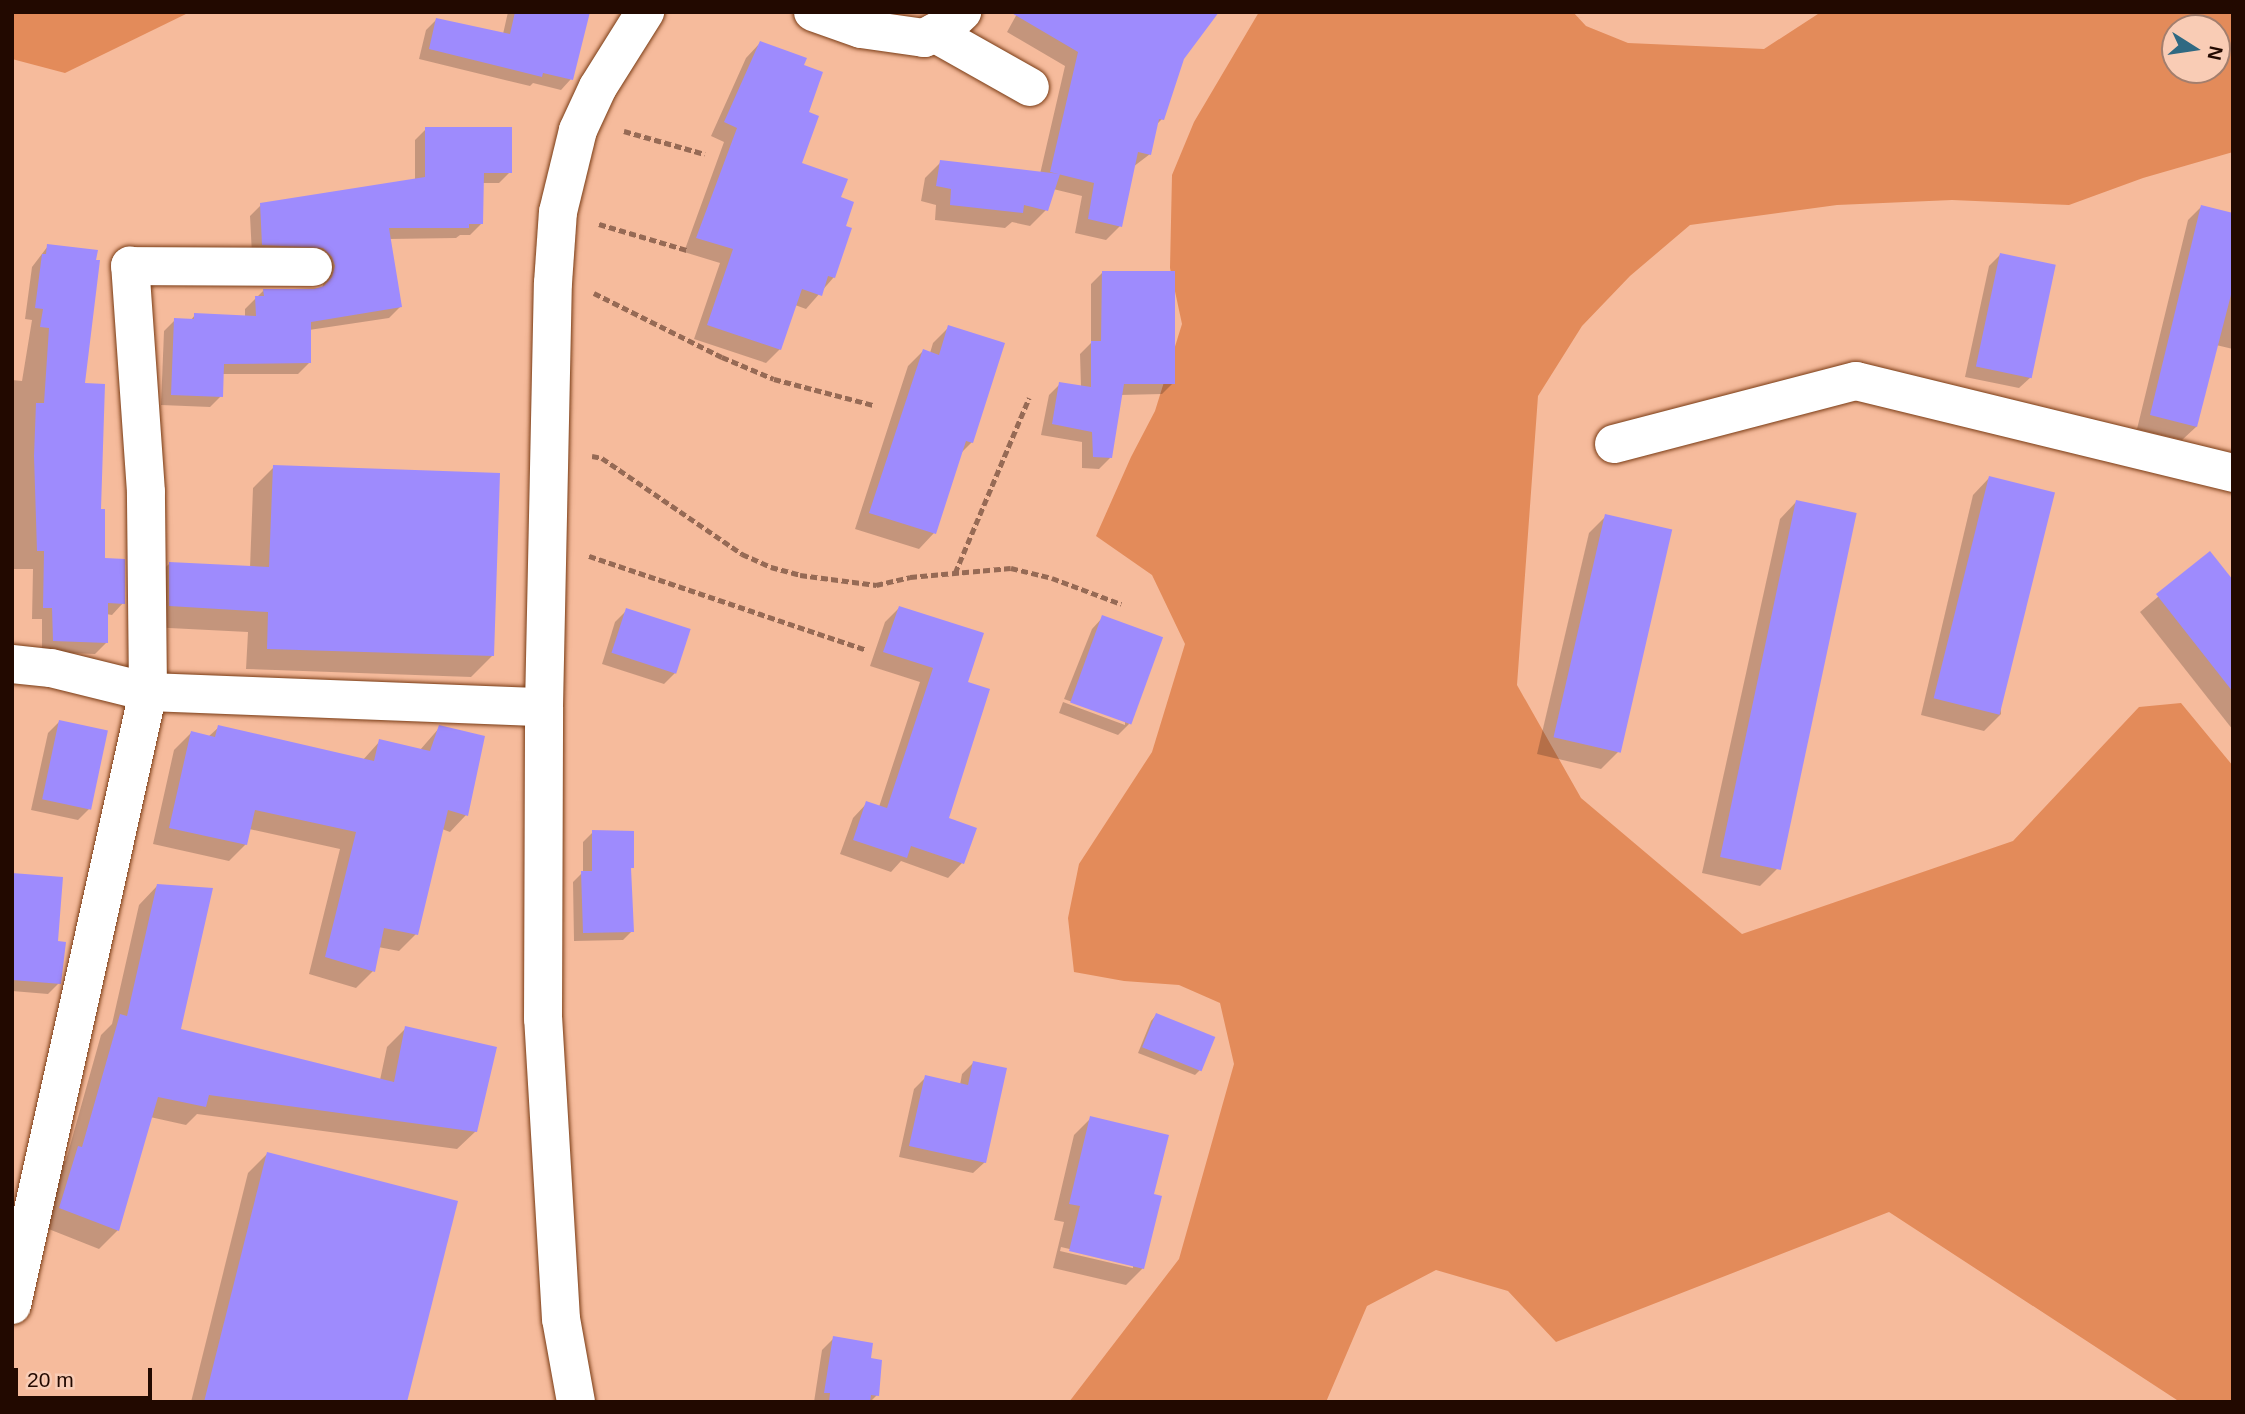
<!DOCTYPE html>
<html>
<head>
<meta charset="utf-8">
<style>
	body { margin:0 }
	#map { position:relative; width:2245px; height:1414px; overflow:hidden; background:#f6bb9c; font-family:Arial,sans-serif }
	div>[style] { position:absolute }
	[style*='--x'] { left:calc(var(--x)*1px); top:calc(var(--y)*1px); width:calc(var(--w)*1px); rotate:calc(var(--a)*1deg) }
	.green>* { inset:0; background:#e38b5a }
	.shadow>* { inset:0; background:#0003 }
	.building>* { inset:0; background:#9e8bfd; transform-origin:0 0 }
	.path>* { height:4.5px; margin-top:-2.25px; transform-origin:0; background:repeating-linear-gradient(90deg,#966a55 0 7px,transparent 0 10.5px) }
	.roads { filter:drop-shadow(0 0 2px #793b14) drop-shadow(0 0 2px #793b14) }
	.street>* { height:38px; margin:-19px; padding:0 19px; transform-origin:19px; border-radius:19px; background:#fff }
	span { translate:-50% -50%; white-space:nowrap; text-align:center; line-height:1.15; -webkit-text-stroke:6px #f9ccb5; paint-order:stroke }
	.frame { position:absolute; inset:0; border:14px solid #220900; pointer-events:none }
	.north { position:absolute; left:2161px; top:14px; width:70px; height:70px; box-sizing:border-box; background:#f9ccb5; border:2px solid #a37e6d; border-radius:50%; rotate:102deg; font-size:19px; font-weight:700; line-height:28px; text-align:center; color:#220900 }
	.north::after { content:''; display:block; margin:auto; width:24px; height:32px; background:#306982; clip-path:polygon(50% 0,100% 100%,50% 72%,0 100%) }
	.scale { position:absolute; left:14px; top:1368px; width:138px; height:32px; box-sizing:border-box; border:4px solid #220900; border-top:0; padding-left:9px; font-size:21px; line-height:24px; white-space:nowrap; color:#220900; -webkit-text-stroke:5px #f9ccb5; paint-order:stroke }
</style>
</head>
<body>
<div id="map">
	<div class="green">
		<i style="clip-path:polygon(12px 12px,190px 12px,65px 73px,12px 59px)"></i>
		<i style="clip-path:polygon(evenodd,1259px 12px,1573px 12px,1586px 26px,1628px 43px,1764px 49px,1821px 12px,2233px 12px,2233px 152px,2143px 178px,2069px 205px,1952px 200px,1837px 205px,1690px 225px,1630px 276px,1582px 326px,1538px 396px,1517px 685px,1581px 798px,1742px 934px,2013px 841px,2139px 707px,2181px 703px,2233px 766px,2233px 1402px,2180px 1402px,1889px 1212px,1556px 1342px,1508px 1291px,1436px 1270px,1367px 1306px,1326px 1402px,1069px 1402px,1179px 1259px,1234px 1064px,1220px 1003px,1179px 985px,1124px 981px,1074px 972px,1068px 918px,1079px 864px,1152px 752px,1185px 644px,1152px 575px,1096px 536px,1131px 457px,1155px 411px,1182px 324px,1170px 268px,1172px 175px,1194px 122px,1259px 12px,2175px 28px,2217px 28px,2217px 70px,2175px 70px,2175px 28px)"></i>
	</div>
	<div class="shadow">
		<i style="clip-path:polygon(508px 12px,588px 12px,571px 79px,561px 90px,533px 83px,530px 86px,419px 59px,426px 30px,436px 20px,503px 34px)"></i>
		<i style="clip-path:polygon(1018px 12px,1183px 58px,1162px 119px,1155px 126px,1150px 154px,1133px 167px,1120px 226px,1106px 240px,1075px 233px,1082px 196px,1053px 189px,1046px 210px,1030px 226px,1012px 222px,1005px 228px,935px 220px,936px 205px,921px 201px,925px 178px,941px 162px,1040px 174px,1065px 66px,1007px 32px)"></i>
		<i style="clip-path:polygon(760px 43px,802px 66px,806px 113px,800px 164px,839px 198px,844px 227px,834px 277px,806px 309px,795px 305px,780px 349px,766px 363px,694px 339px,720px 263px,684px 252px,724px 142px,711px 136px,746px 58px)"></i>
		<i style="clip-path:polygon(426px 129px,510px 172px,499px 183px,482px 183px,481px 224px,470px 235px,460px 235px,456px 238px,389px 239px,401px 306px,389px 318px,309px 330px,309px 363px,298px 374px,222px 374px,221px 396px,210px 407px,161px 405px,164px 331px,175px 320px,190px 321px,195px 315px,245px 317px,245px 309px,264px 290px,322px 288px,325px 278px,252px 255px,250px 216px,261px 205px,415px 180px,415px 140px)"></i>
		<i style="clip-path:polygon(2202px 206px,2233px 214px,2233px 349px,2216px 345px,2196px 427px,2182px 440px,2137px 429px,2188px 220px)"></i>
		<i style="clip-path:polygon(48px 246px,83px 385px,104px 560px,123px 603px,112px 615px,106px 614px,106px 643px,95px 654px,42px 652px,42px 619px,32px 619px,33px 569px,12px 569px,12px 380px,22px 381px,32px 320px,25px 319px,32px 267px)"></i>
		<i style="clip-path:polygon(2000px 255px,2031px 377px,2019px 388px,1965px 377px,1989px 266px)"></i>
		<i style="clip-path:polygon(1102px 273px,1173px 383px,1162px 394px,1120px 395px,1110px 458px,1099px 469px,1082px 468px,1082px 442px,1041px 435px,1049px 395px,1060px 384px,1081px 387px,1080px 354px,1091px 343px,1091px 284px)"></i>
		<i style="clip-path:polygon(949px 327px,972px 442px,960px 454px,934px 533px,919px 549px,855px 529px,908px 366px,923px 351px,930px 353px,933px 343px)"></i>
		<i style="clip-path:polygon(274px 467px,492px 656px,471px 677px,246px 669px,248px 632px,149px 627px,148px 584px,169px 564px,250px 568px,253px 488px)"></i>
		<i style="clip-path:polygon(1989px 478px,2001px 714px,1984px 731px,1921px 715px,1973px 495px)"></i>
		<i style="clip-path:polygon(1796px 502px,1777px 869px,1760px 886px,1702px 873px,1780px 519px)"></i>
		<i style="clip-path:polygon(1606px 516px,1618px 752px,1601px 769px,1537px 754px,1589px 533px)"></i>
		<i style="clip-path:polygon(2210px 553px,2233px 582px,2233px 730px,2140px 612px)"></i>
		<i style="clip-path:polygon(899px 608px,966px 683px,946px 819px,975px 829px,962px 863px,948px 878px,901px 861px,891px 872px,840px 854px,853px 818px,867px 803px,879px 807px,920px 682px,870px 666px,885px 622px)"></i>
		<i style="clip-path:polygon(627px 610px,689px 630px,675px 673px,664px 684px,602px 664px,615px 622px)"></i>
		<i style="clip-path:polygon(1103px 617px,1129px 724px,1118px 735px,1059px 713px,1063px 702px,1125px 725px,1125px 721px,1064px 699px,1092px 629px)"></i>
		<i style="clip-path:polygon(60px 721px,89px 809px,78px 820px,31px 810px,48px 733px)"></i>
		<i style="clip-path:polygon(219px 727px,362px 761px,380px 741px,420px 750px,440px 727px,466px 815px,450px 832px,442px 829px,416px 934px,399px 951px,378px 947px,373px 971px,356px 988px,309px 974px,340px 849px,249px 829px,246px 844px,229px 861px,153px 844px,174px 750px,191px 733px,208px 737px)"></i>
		<i style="clip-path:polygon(593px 832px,632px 867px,630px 870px,632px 931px,623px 940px,574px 941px,573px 882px,583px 872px,583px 842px)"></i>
		<i style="clip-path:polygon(12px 874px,56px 943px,59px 983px,48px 994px,12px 991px)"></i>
		<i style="clip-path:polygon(157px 886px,179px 1031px,380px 1080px,387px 1047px,406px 1028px,476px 1131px,457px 1149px,197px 1114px,186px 1125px,150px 1117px,118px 1230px,99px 1249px,41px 1226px,60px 1167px,66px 1160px,101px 1035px,112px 1024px,139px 905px)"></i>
		<i style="clip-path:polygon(1156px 1015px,1200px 1070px,1195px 1075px,1138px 1053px,1151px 1021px)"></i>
		<i style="clip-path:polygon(973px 1063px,985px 1162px,973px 1173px,899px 1157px,914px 1089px,926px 1077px,960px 1085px,962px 1074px)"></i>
		<i style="clip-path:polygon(evenodd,1091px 1118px,1152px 1195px,1143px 1268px,1126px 1285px,1053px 1268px,1064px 1222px,1054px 1220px,1074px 1135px,1091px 1118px,1061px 1247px,1133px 1264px,1133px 1268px,1060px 1251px,1061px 1247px)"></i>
		<i style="clip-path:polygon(267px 1154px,280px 1402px,191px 1402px,248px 1173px)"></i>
		<i style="clip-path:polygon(834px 1338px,868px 1360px,877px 1395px,870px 1402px,814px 1402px,822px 1350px)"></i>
	</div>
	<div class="building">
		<i style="clip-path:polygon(515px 12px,590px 12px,573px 80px,543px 73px,542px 77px,429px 49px,436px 18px,510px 34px)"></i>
		<i style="clip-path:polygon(1010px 12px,1219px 12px,1184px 59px,1164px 120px,1159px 119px,1151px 155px,1138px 152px,1122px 227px,1088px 219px,1094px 183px,1050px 172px,1078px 52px)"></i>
		<i style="clip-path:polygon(760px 41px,807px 58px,804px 65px,823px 72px,809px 112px,819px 116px,802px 163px,848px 179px,841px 197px,854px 202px,846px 226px,852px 228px,835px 278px,828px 276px,822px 296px,802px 289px,781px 350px,707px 325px,733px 249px,696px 238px,737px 128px,724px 122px)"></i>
		<i style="clip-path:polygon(425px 127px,512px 127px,512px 173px,484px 173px,483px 224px,469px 224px,469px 228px,389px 228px,402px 307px,311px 322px,311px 363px,224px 364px,223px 397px,171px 395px,174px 318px,194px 319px,194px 313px,256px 316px,255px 296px,264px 296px,263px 289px,314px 289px,324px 286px,332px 277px,335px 266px,332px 257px,323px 248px,262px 245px,260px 203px,425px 177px)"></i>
		<i style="clip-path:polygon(940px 160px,1060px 174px,1048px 211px,1024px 205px,1023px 213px,950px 205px,951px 189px,936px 186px)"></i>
		<i style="clip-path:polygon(2201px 205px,2233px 213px,2233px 287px,2197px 427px,2150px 415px)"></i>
		<i style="clip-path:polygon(47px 244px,98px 250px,96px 260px,100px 260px,85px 383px,105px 384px,101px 509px,105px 509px,105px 558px,125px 559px,125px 604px,108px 603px,108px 643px,53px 641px,52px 608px,43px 608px,44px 551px,37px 551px,34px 456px,36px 403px,44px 403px,49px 328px,40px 327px,43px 309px,35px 308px,42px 254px,46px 254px)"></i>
		<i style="left:2000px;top:253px;width:57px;height:116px;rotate:12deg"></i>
		<i style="clip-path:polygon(1102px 271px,1175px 271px,1175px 384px,1124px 384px,1112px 458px,1093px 457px,1092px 432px,1052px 424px,1059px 382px,1091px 387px,1091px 341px,1101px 341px)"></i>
		<i style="clip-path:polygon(948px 325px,1005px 343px,973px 443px,966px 441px,936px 534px,869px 513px,923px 349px,939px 355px)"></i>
		<i style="clip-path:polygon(273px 465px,500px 473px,494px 656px,267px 649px,268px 612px,169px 606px,169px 562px,269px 567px)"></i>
		<i style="left:1989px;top:476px;width:68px;height:229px;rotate:14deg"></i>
		<i style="left:1796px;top:500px;width:62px;height:365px;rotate:12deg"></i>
		<i style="left:1605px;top:514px;width:69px;height:229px;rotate:13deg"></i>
		<i style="clip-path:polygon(2210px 551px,2233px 580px,2233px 692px,2156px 594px)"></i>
		<i style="clip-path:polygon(899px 606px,984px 633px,968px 682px,990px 689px,949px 818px,977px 828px,964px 864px,911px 846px,907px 858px,853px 840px,866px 801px,887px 808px,933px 668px,883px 652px)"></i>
		<i style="left:626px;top:608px;width:68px;height:47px;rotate:18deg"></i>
		<i style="left:1102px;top:615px;width:65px;height:93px;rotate:20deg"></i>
		<i style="left:59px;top:720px;width:50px;height:81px;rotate:12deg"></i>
		<i style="clip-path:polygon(218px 725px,374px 761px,379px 739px,430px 751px,439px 725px,485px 736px,468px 816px,448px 810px,418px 935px,384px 928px,375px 972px,325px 957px,356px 832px,255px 810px,247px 845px,169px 828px,191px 731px,215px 737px)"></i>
		<i style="clip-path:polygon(592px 830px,634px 831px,634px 868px,631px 868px,634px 932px,583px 933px,581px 871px,592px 871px)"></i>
		<i style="clip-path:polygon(12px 873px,63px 877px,58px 941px,66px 942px,61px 984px,12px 980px)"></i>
		<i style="clip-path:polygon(157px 884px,213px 888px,181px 1029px,394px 1082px,405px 1026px,497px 1047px,477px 1132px,209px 1095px,206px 1107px,158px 1097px,119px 1231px,59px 1208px,78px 1146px,82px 1147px,120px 1014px,127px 1016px)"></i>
		<i style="left:1156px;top:1013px;width:64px;height:37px;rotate:22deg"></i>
		<i style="clip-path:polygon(973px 1061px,1007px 1068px,986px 1163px,909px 1146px,925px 1075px,968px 1085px)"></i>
		<i style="clip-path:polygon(1090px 1116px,1169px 1135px,1154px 1194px,1162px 1196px,1144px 1269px,1069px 1251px,1080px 1206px,1069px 1204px)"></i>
		<i style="clip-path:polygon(267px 1152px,458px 1201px,407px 1402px,204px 1402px)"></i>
		<i style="clip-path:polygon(833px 1336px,873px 1343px,871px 1358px,882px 1360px,879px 1396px,871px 1395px,870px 1402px,829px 1402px,830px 1393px,824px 1393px)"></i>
	</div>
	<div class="path">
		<i style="--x:624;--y:131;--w:84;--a:15.9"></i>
		<i style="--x:599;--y:224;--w:92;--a:16.5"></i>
		<i style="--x:594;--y:293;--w:143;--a:26.6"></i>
		<i style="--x:722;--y:357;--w:56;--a:22.9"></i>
		<i style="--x:774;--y:379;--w:102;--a:14.7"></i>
		<i style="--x:592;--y:456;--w:10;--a:11"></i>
		<i style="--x:602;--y:458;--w:170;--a:34.4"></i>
		<i style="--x:742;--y:554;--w:32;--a:24"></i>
		<i style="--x:771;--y:567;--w:30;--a:15"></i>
		<i style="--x:800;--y:575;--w:77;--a:7.5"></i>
		<i style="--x:876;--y:585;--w:35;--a:-13"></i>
		<i style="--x:910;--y:577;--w:101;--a:-5.1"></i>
		<i style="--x:1011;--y:568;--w:42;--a:13.7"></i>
		<i style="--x:1052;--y:578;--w:74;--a:20.6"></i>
		<i style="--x:589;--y:556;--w:293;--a:18.7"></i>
		<i style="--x:955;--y:573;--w:190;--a:-67.1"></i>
	</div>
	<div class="roads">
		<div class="street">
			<i style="--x:813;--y:12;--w:51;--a:19.5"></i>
			<i style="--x:861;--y:29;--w:64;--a:8.1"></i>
			<i style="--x:924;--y:38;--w:26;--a:-28"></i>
			<i style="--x:947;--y:26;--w:21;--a:-43"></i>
			<i style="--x:934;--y:33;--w:110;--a:29.4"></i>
			<i style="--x:1614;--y:444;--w:250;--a:-14.6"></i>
			<i style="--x:1856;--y:381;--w:388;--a:13.7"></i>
			<i style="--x:12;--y:664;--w:39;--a:6"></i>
			<i style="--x:51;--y:668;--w:100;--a:13.9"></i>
			<i style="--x:148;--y:692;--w:396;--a:2.2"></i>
			<i style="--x:12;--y:1305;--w:628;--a:-77.49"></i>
			<i style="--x:148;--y:692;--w:200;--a:-90.6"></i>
			<i style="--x:146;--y:492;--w:227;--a:-94"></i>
			<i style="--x:130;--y:266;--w:183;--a:0.3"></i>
			<i style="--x:576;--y:1402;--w:84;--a:-100.2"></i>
			<i style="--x:561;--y:1319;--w:301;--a:-93.4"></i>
			<i style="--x:543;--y:1019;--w:312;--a:-89.8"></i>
			<i style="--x:544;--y:707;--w:424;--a:-88.8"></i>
			<i style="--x:553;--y:283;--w:71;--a:-86"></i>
			<i style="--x:558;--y:212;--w:84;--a:-76.3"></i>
			<i style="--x:578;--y:130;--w:47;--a:-65.1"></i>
			<i style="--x:598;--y:87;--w:89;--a:-57.9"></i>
		</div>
	</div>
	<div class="frame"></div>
	<div class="north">N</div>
	<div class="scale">20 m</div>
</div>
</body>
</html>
